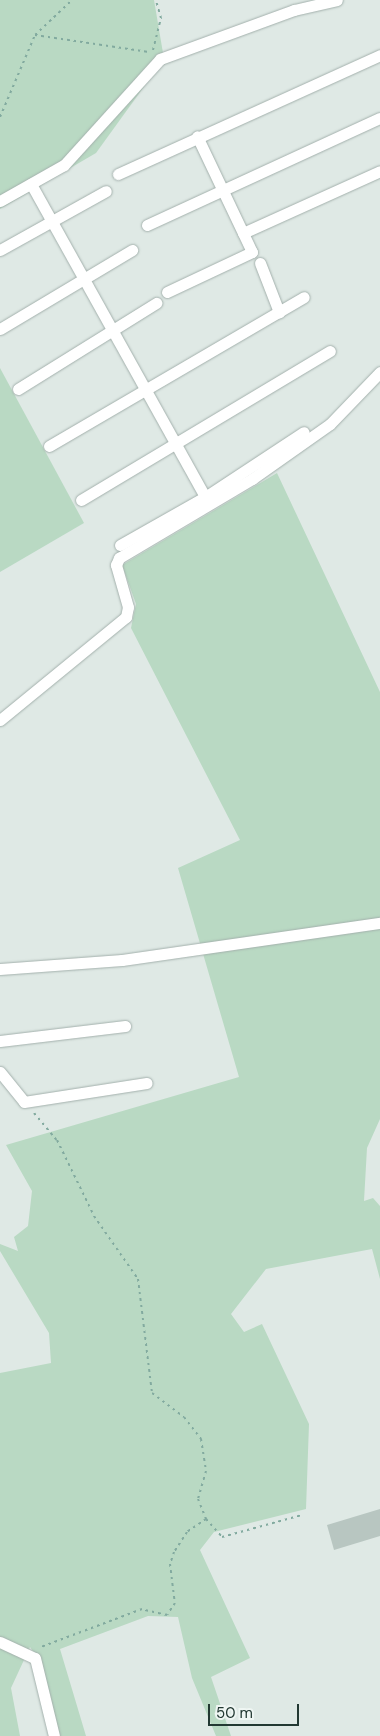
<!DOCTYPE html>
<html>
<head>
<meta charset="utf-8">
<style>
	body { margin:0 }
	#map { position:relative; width:380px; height:1736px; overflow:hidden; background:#dfe9e5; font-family:"DM Sans",sans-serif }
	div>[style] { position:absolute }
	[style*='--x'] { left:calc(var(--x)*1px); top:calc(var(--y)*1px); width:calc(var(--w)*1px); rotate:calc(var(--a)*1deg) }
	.green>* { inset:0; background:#b9d9c3 }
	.building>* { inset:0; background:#b8c6c1 }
	.path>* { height:2px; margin-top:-1px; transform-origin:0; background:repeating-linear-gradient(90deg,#82aa9f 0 2.5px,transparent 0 6.5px) }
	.roads { filter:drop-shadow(0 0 1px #a3b0ac) drop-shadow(0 0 1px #a3b0ac) }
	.minor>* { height:11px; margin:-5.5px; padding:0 5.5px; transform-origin:5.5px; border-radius:5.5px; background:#fff }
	span { translate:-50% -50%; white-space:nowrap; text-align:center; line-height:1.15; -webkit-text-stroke:5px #eff6f3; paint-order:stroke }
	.scale { position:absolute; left:208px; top:1704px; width:91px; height:22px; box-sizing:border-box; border:2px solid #223832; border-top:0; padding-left:6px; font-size:15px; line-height:18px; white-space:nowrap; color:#223832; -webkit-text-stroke:4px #eff6f3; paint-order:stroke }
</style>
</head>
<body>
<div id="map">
	<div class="green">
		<i style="clip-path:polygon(0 0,154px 0,164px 59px,96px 153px,0 209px)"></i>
		<i style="clip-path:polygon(0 368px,84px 523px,0 572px)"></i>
		<i style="clip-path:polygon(277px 473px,380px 692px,380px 1119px,367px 1148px,364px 1201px,373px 1198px,380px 1206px,380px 1279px,372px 1249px,266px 1269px,231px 1314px,244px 1332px,262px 1324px,309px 1424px,306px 1509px,214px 1532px,200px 1550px,250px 1658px,211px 1677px,231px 1736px,216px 1736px,192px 1678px,178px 1617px,148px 1616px,60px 1649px,86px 1736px,57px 1736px,39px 1660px,30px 1647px,11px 1688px,20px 1736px,0 1736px,0 1373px,51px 1363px,49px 1333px,0 1251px,0 1244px,18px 1251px,14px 1237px,28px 1226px,32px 1191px,6px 1145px,239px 1077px,178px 868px,240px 840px,131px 628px,136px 604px,122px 565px)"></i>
	</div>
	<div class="building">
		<i style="clip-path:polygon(380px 1509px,380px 1536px,334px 1550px,327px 1525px)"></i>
	</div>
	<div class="path">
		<i style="--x:35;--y:35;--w:51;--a:-43.4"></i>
		<i style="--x:153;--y:50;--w:33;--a:-76"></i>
		<i style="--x:161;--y:18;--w:19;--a:-106"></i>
		<i style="--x:0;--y:117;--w:89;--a:-66.9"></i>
		<i style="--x:35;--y:35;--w:115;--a:8.5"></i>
		<i style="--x:34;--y:1113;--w:35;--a:50"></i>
		<i style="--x:57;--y:1140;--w:85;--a:64"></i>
		<i style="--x:94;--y:1216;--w:77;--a:55.1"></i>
		<i style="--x:138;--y:1279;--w:115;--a:83"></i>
		<i style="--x:152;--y:1393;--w:40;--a:37"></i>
		<i style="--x:184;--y:1417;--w:28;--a:52"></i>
		<i style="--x:201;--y:1439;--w:32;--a:81"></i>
		<i style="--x:206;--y:1471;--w:29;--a:106"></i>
		<i style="--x:198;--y:1499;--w:22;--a:68"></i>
		<i style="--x:206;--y:1519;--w:23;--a:146"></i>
		<i style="--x:187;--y:1532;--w:24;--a:123"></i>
		<i style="--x:174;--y:1552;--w:13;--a:108"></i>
		<i style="--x:170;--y:1564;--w:39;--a:83"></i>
		<i style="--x:175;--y:1603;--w:14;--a:124"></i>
		<i style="--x:167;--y:1615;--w:26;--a:-167"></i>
		<i style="--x:142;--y:1609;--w:108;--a:159.4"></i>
		<i style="--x:206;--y:1519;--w:24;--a:48"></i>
		<i style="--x:222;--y:1537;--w:83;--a:-15.4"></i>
	</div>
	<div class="roads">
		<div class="minor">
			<i style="--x:118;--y:174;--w:288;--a:-24.4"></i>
			<i style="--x:31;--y:184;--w:358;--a:60.9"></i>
			<i style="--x:0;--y:201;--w:73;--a:-29.4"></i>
			<i style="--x:64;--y:165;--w:143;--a:-47.8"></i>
			<i style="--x:160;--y:59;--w:143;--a:-20.1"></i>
			<i style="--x:294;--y:10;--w:44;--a:-13.1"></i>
			<i style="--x:147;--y:225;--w:256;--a:-24.7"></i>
			<i style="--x:243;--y:233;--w:150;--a:-24.3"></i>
			<i style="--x:0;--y:250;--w:121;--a:-29.1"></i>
			<i style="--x:260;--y:263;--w:53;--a:68.8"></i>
			<i style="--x:167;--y:292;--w:94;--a:-25.2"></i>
			<i style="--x:252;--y:252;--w:128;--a:-115.4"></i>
			<i style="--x:0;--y:329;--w:154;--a:-30.9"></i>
			<i style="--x:18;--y:389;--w:163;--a:-31.9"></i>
			<i style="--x:49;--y:446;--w:295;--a:-30.3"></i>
			<i style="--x:81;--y:500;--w:290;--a:-30.9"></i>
			<i style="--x:120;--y:545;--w:98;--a:-29.5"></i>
			<i style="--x:205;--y:497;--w:118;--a:-33.3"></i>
			<i style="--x:0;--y:720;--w:163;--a:-39.3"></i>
			<i style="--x:126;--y:617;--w:10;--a:-79"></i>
			<i style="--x:128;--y:607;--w:44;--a:-105.9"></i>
			<i style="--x:116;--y:565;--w:8;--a:-67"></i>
			<i style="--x:119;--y:558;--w:155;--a:-30.7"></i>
			<i style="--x:252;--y:479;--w:95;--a:-35.2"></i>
			<i style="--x:330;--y:424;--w:72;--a:-46.1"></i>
			<i style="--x:0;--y:969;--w:122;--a:-4.2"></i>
			<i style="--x:122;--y:960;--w:261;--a:-8.2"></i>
			<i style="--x:0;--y:1041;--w:126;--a:-6.8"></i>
			<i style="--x:0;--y:1072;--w:38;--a:51"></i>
			<i style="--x:24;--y:1102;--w:124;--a:-8.8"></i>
			<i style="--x:0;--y:1642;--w:38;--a:25"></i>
			<i style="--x:35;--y:1658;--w:80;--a:76.3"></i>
		</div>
	</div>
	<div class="scale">50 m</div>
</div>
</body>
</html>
